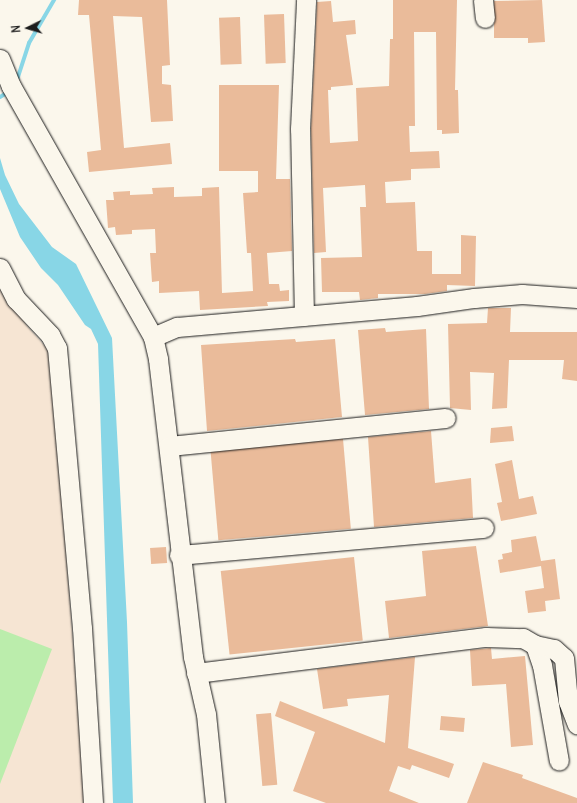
<!DOCTYPE html>
<html>
<head>
<meta charset="utf-8">
<style>
	body { margin:0 }
	#map { position:relative; width:577px; height:803px; overflow:hidden; background:#fbf7ec; font-family:Delius,sans-serif }
	div>[style] { position:absolute }
	[style*='--x'] { left:calc(var(--x)*1px); top:calc(var(--y)*1px); width:calc(var(--w)*1px); rotate:calc(var(--a)*1deg) }
	.built>* { inset:0; background:#f6e5d3 }
	.green>* { inset:0; background:#bbedac }
	.water>* { inset:0; background:#88d6e6 }
	.stream>* { height:4px; margin:-2px; padding:0 2px; transform-origin:2px; border-radius:2px; background:#88d6e6 }
	.building>* { inset:0; background:#eabb9a; transform-origin:0 0 }
	.roads { filter:drop-shadow(0 0 1px #1c1c1c) drop-shadow(0 0 1px #1c1c1c) }
	.minor>* { height:19px; margin:-9.5px; padding:0 9.5px; transform-origin:9.5px; border-radius:9.5px; background:#fbf7ec }
	span { translate:-50% -50%; white-space:nowrap; text-align:center; line-height:1.15; -webkit-text-stroke:3.5px #fbf7ec; paint-order:stroke }
	.north { position:absolute; left:8px; top:8px; width:40px; height:40px; -webkit-text-stroke:3px #fbf7ec; paint-order:stroke; rotate:265deg; font-size:11px; font-weight:700; line-height:16px; text-align:center; color:#1c1c1c }
	.north::after { content:''; display:block; margin:auto; width:14px; height:18px; background:#1c1c1c; clip-path:polygon(50% 0,100% 100%,50% 72%,0 100%) }
</style>
</head>
<body>
<div id="map">
	<div class="built">
		<i style="clip-path:polygon(0 286px,27px 326px,51px 353px,85px 803px,0 803px)"></i>
	</div>
	<div class="green">
		<i style="clip-path:polygon(0 629px,52px 649px,0 784px)"></i>
	</div>
	<div class="water">
		<i style="clip-path:polygon(0 158px,5px 175px,19px 204px,52px 247px,76px 264px,112px 338px,127px 622px,133px 803px,113px 803px,98px 344px,91px 329px,85px 325px,58px 285px,41px 268px,20px 237px,0 189px)"></i>
	</div>
	<div class="stream">
		<i style="--x:16;--y:83;--w:42;--a:-72"></i>
		<i style="--x:29;--y:43;--w:50;--a:-59.8"></i>
		<i style="--x:0;--y:97;--w:9;--a:-32"></i>
	</div>
	<div class="building">
		<i style="clip-path:polygon(79px 0,167px 0,170px 65px,162px 66px,162px 84px,171px 85px,173px 121px,151px 122px,142px 17px,113px 16px,124px 148px,170px 143px,172px 164px,89px 172px,87px 152px,101px 150px,89px 15px,78px 15px)"></i>
		<i style="clip-path:polygon(393px 0,457px 0,455px 90px,458px 90px,459px 133px,442px 134px,442px 130px,437px 130px,436px 32px,414px 32px,415px 126px,409px 126px,410px 152px,439px 151px,440px 168px,411px 169px,411px 180px,385px 182px,386px 203px,415px 202px,417px 251px,432px 251px,432px 274px,461px 274px,461px 235px,476px 236px,475px 286px,447px 285px,447px 291px,425px 294px,378px 294px,378px 298px,360px 300px,359px 292px,322px 292px,321px 258px,362px 257px,360px 207px,366px 207px,365px 185px,323px 188px,326px 252px,314px 253px,311px 129px,317px 2px,331px 1px,333px 22px,355px 20px,356px 34px,346px 35px,353px 85px,331px 87px,331px 90px,328px 90px,330px 143px,358px 141px,356px 88px,389px 86px,390px 39px,393px 39px)"></i>
		<i style="clip-path:polygon(542px 0,545px 42px,528px 43px,528px 38px,494px 38px,494px 1px)"></i>
		<i style="left:284px;top:14px;width:49px;height:20px;rotate:88deg"></i>
		<i style="left:240px;top:17px;width:47px;height:21px;rotate:88deg"></i>
		<i style="clip-path:polygon(219px 85px,279px 85px,276px 179px,290px 179px,292px 251px,267px 253px,269px 284px,279px 284px,280px 291px,289px 290px,289px 301px,267px 302px,268px 306px,200px 310px,199px 291px,159px 293px,159px 281px,152px 282px,150px 253px,156px 253px,155px 229px,132px 230px,132px 234px,116px 235px,115px 227px,108px 228px,106px 200px,114px 200px,113px 192px,130px 191px,130px 195px,153px 194px,152px 188px,174px 187px,174px 197px,202px 196px,202px 188px,219px 187px,222px 293px,253px 291px,251px 253px,247px 253px,243px 193px,258px 192px,258px 171px,219px 171px)"></i>
		<i style="clip-path:polygon(488px 308px,511px 308px,510px 332px,577px 332px,577px 381px,562px 379px,564px 360px,509px 360px,507px 408px,492px 409px,494px 373px,470px 372px,471px 410px,450px 408px,448px 324px,487px 323px)"></i>
		<i style="clip-path:polygon(385px 328px,386px 332px,426px 329px,429px 409px,365px 415px,358px 330px)"></i>
		<i style="clip-path:polygon(295px 339px,296px 342px,335px 339px,342px 417px,207px 431px,201px 345px)"></i>
		<i style="clip-path:polygon(512px 426px,514px 441px,490px 443px,491px 428px)"></i>
		<i style="clip-path:polygon(431px 431px,435px 483px,471px 478px,473px 518px,374px 527px,368px 437px)"></i>
		<i style="left:343px;top:439px;width:90px;height:133px;rotate:85deg"></i>
		<i style="clip-path:polygon(512px 460px,519px 499px,533px 496px,537px 514px,501px 521px,497px 503px,502px 502px,495px 464px)"></i>
		<i style="clip-path:polygon(536px 536px,541px 561px,555px 559px,560px 599px,545px 601px,546px 611px,528px 613px,525px 591px,544px 588px,541px 566px,500px 573px,498px 560px,503px 559px,502px 554px,512px 552px,511px 540px)"></i>
		<i style="clip-path:polygon(476px 546px,488px 626px,389px 638px,385px 601px,426px 596px,422px 551px)"></i>
		<i style="left:166px;top:547px;width:16px;height:16px;rotate:86deg"></i>
		<i style="left:354px;top:557px;width:84px;height:134px;rotate:84deg"></i>
		<i style="clip-path:polygon(491px 648px,492px 659px,525px 656px,533px 745px,511px 747px,506px 684px,472px 686px,470px 650px)"></i>
		<i style="clip-path:polygon(415px 657px,408px 748px,454px 764px,449px 778px,412px 765px,410px 770px,398px 766px,389px 791px,419px 803px,326px 803px,293px 791px,315px 732px,275px 716px,280px 701px,385px 743px,389px 695px,347px 699px,348px 706px,323px 709px,317px 669px)"></i>
		<i style="left:271px;top:713px;width:72px;height:15px;rotate:85deg"></i>
		<i style="left:441px;top:716px;width:24px;height:14px;rotate:5deg"></i>
		<i style="clip-path:polygon(483px 762px,523px 775px,522px 778px,577px 798px,577px 803px,467px 803px)"></i>
	</div>
	<div class="roads">
		<div class="minor">
			<i style="--x:483;--y:0;--w:18;--a:84"></i>
			<i style="--x:0;--y:59;--w:29;--a:68"></i>
			<i style="--x:11;--y:86;--w:288;--a:60.5"></i>
			<i style="--x:153;--y:337;--w:23;--a:77"></i>
			<i style="--x:158;--y:359;--w:300;--a:83.3"></i>
			<i style="--x:193;--y:657;--w:58;--a:77.2"></i>
			<i style="--x:206;--y:714;--w:89;--a:84.2"></i>
			<i style="--x:0;--y:268;--w:35;--a:63"></i>
			<i style="--x:16;--y:299;--w:50;--a:46.6"></i>
			<i style="--x:50;--y:335;--w:15;--a:62"></i>
			<i style="--x:57;--y:348;--w:281;--a:84.9"></i>
			<i style="--x:82;--y:628;--w:175;--a:86.4"></i>
			<i style="--x:304;--y:316;--w:187;--a:-91.2"></i>
			<i style="--x:300;--y:129;--w:129;--a:-87.3"></i>
			<i style="--x:153;--y:337;--w:26;--a:-23"></i>
			<i style="--x:177;--y:327;--w:241;--a:-5"></i>
			<i style="--x:417;--y:306;--w:58;--a:-8"></i>
			<i style="--x:474;--y:298;--w:48;--a:-4.8"></i>
			<i style="--x:522;--y:294;--w:55;--a:4.2"></i>
			<i style="--x:169;--y:446;--w:278;--a:-5.8"></i>
			<i style="--x:179;--y:555;--w:306;--a:-5.1"></i>
			<i style="--x:535;--y:645;--w:19;--a:12"></i>
			<i style="--x:554;--y:649;--w:13;--a:42"></i>
			<i style="--x:564;--y:658;--w:43;--a:84.7"></i>
			<i style="--x:568;--y:701;--w:25;--a:69"></i>
			<i style="--x:196;--y:673;--w:292;--a:-7.1"></i>
			<i style="--x:486;--y:637;--w:37;--a:2"></i>
			<i style="--x:523;--y:638;--w:14;--a:30"></i>
			<i style="--x:535;--y:645;--w:21;--a:71"></i>
			<i style="--x:542;--y:665;--w:97;--a:80"></i>
		</div>
	</div>
	<div class="north">N</div>
</div>
</body>
</html>
